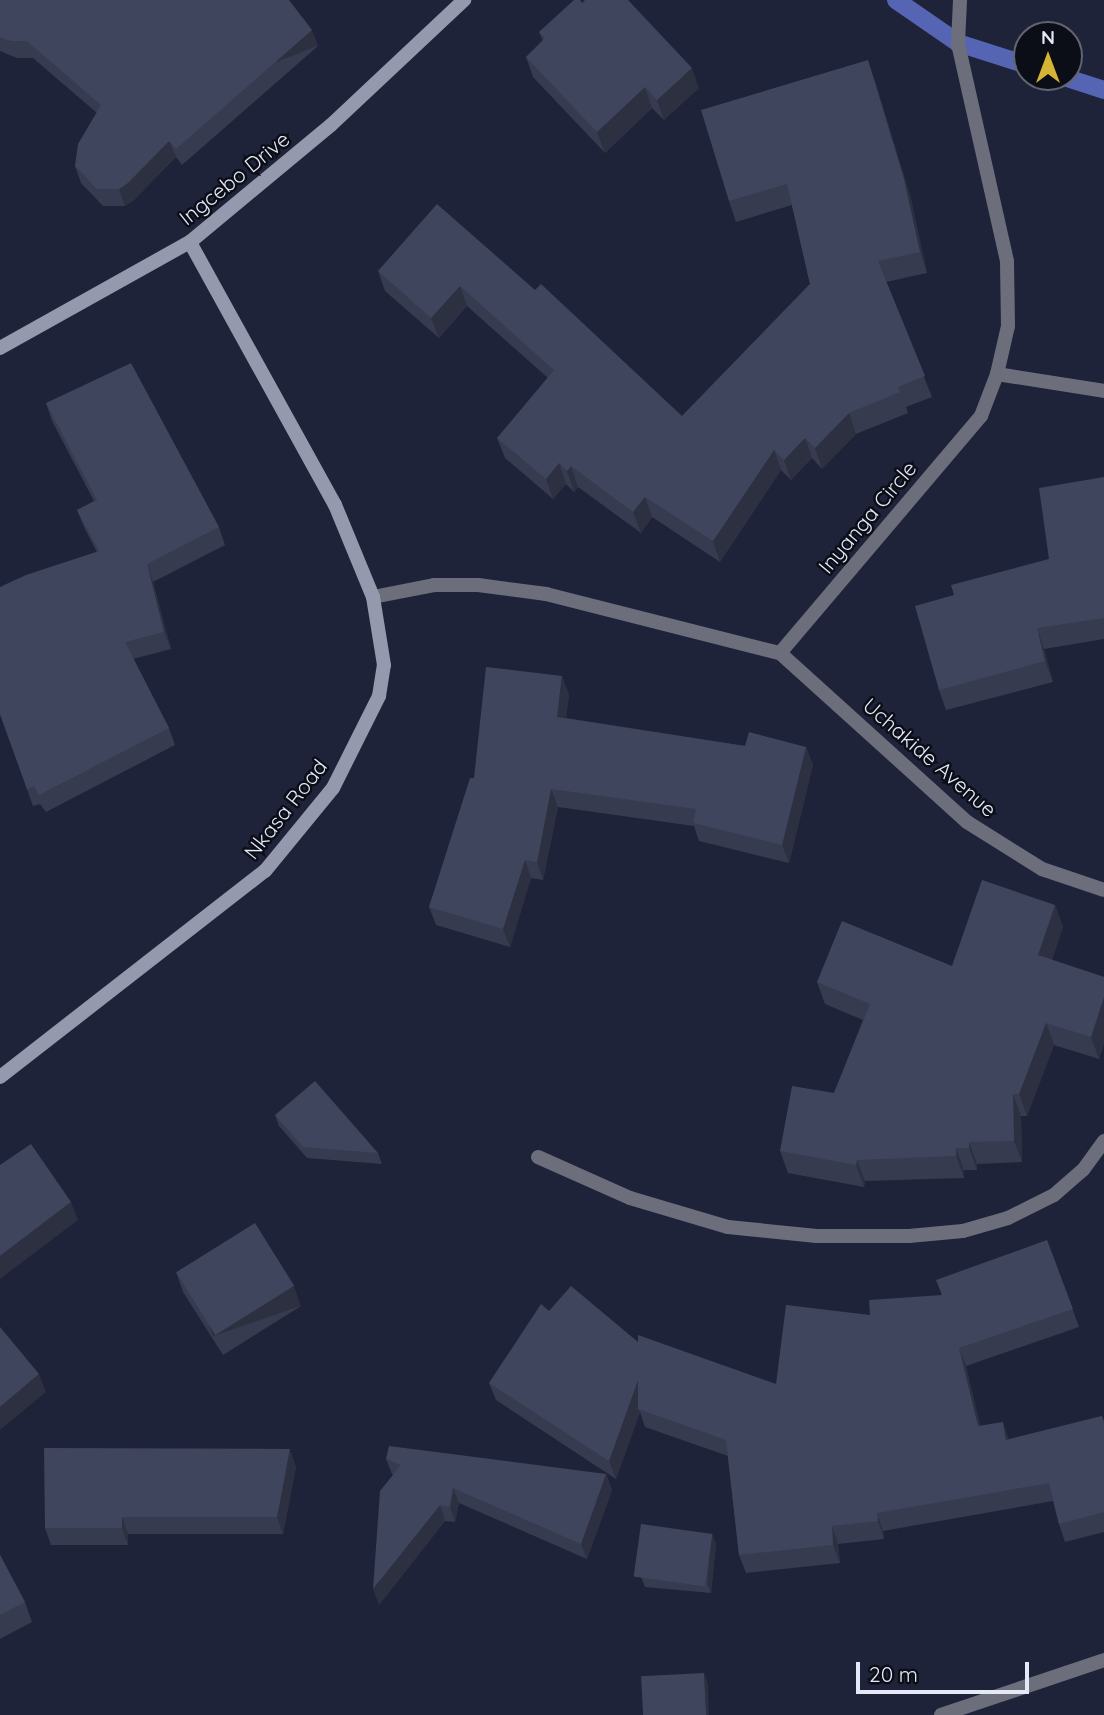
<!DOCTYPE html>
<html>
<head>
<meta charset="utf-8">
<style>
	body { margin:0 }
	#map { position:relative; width:1104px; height:1715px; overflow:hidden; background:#1e2339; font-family:Quicksand,sans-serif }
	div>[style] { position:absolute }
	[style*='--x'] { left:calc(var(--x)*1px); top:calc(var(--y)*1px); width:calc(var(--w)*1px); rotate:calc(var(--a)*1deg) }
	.stream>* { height:18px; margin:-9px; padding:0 9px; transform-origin:9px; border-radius:9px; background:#5665b3 }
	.street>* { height:14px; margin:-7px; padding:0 7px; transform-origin:7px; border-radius:7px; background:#6c6f7b }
	.secondary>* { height:14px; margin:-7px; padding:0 7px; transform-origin:7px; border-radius:7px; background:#9499ad }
	.wall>* { inset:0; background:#363b50 }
	.shaded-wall>* { inset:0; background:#2c3041; transform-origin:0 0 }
	.building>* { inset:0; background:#3f455d; transform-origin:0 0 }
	span { translate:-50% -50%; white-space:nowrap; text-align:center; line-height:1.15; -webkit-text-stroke:5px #0b0d17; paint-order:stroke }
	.street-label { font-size:21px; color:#e4e8f7 }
	.north { position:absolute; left:1013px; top:21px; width:70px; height:70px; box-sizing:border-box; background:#0b0d17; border:2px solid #626571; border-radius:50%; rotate:0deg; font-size:19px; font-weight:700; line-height:28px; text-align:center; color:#e4e8f7 }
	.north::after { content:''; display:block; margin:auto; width:24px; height:32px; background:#d6b534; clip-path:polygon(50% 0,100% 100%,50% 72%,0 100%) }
	.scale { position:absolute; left:856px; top:1662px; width:173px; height:32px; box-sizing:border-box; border:4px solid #e4e8f7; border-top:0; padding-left:9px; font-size:21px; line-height:24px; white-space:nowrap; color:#e4e8f7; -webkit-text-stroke:5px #0b0d17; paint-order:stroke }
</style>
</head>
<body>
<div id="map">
	<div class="stream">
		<i style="--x:896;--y:0;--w:75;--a:34.7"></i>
		<i style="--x:958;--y:43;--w:72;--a:17.7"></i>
		<i style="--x:1064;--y:77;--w:42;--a:18"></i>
	</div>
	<div class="street">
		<i style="--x:997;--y:374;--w:108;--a:9"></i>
		<i style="--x:373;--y:597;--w:62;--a:-11.1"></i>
		<i style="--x:434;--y:585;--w:44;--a:0"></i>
		<i style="--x:478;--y:585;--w:69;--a:7.5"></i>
		<i style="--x:546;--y:594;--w:241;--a:14.2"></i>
		<i style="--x:780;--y:653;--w:311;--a:-49.7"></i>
		<i style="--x:981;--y:416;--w:45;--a:-69.1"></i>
		<i style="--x:997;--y:374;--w:49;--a:-77.1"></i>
		<i style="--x:1008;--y:326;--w:65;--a:-90.9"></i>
		<i style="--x:1007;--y:261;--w:223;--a:-102.7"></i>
		<i style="--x:958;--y:43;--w:43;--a:-87.3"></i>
		<i style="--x:780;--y:653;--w:252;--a:42.1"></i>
		<i style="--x:967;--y:822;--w:89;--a:32.1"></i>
		<i style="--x:1042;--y:869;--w:65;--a:18.7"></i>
		<i style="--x:538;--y:1157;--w:101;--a:24"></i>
		<i style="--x:630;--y:1198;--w:102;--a:16.5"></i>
		<i style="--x:728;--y:1227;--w:89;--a:5.8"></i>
		<i style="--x:817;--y:1236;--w:92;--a:0"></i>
		<i style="--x:909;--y:1236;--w:54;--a:-5.3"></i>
		<i style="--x:963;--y:1231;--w:47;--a:-16.1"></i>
		<i style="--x:1008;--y:1218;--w:51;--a:-26.6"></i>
		<i style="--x:1054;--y:1195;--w:38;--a:-41"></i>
		<i style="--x:1083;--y:1170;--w:36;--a:-54"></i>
		<i style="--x:941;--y:1715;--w:172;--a:-18.6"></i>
	</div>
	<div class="secondary">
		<i style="--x:0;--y:348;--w:218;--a:-29.2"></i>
		<i style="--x:190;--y:242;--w:183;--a:-39.7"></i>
		<i style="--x:331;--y:125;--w:183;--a:-43.2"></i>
		<i style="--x:0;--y:1077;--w:336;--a:-37.9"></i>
		<i style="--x:265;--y:871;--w:107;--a:-50.7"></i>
		<i style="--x:333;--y:788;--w:103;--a:-63.4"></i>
		<i style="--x:379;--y:696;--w:31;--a:-81"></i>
		<i style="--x:384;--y:665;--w:69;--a:-99.2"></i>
		<i style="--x:373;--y:597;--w:100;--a:-112.4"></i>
		<i style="--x:335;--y:505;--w:300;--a:-118.9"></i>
	</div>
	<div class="wall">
		<i style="clip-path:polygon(0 0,318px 46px,182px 165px,176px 157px,134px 200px,125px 206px,103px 206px,81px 183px,75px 166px,97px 113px,33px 58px,17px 58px,0 51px)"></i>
		<i style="clip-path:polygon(582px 3px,699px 88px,664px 120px,652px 108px,605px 153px,533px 77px,526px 57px,543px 41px,539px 32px)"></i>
		<i style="clip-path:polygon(875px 81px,911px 199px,927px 273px,886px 282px,932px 397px,906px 407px,908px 413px,856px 434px,822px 469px,812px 458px,791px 480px,781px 470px,720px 562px,652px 517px,641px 533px,578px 487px,574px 492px,566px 484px,553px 499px,505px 458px,497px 438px,548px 378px,467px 306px,439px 338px,385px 291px,378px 271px,535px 290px,682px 416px,810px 284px,792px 205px,736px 222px,729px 201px)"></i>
		<i style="clip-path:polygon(46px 403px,219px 527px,225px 545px,153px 582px,171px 649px,133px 659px,169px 728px,175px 745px,46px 812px,40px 804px,33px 806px,0 714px,97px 552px,84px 527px,77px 510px,94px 501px,52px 421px)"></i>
		<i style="clip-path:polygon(1104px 477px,1104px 639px,1044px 649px,1053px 682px,946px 710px,939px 690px,954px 595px,1049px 559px)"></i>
		<i style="clip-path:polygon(569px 694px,566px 718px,745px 746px,806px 747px,813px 765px,789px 863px,699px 841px,694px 826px,558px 807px,543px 880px,531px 878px,510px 947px,436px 925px,429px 907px,474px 778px)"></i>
		<i style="clip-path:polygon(1055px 905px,1063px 927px,1052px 960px,1104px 977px,1104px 1043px,1099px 1059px,1054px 1045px,1027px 1116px,1021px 1116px,1022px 1162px,977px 1164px,977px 1170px,964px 1170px,964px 1178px,865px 1181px,864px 1187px,788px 1173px,780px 1151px,834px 1093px,863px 1020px,825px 1004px,817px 982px,952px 966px)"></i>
		<i style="clip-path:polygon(275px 1115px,378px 1153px,382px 1164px,307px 1158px,279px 1126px)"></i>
		<i style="clip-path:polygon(1047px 1240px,1079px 1327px,966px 1366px,980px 1425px,1009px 1439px,1102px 1416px,1104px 1421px,1104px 1532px,1065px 1542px,1059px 1524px,1053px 1501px,883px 1531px,884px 1539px,838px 1544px,840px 1563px,746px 1573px,739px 1555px,728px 1456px,645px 1427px,640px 1412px,616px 1479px,496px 1400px,489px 1383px,549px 1311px,638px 1342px,776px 1384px,870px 1315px,942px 1295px)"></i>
		<i style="clip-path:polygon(176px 1272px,301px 1306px,223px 1355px,183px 1292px)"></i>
		<i style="clip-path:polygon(386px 1459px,606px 1474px,612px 1490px,587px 1559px,459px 1503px,455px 1522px,445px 1521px,379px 1605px,393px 1475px,392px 1474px)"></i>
		<i style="clip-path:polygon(296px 1467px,283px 1534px,128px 1534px,128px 1545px,51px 1545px,45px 1528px)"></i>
		<i style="clip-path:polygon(712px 1534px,716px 1544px,711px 1593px,645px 1587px,641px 1577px)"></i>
		<i style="clip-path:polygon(0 1555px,25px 1602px,32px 1622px,0 1639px)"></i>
	</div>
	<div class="shaded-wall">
		<i style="left:312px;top:30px;width:17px;height:181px;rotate:69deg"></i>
		<i style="clip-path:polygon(868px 60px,875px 81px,911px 199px,927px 273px,920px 252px)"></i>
		<i style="clip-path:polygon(692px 68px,699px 88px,664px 120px,657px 100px)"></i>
		<i style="clip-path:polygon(645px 87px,652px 108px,605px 153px,597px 132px)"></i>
		<i style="clip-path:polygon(169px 141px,176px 157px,134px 200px,125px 206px,119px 189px)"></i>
		<i style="clip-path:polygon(460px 286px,467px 306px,439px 338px,431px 318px)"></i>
		<i style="clip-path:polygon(849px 413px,856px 434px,822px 469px,815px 448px)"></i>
		<i style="clip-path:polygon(805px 438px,812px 458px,791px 480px,784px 460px)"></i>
		<i style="clip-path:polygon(774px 450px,781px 470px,720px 562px,713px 541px)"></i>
		<i style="clip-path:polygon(559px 463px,566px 484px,553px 499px,546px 479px)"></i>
		<i style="clip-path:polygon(571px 466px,578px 487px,574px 492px,567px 471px)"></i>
		<i style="clip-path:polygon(645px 497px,652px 517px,641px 533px,633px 512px)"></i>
		<i style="clip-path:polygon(147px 564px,153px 582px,171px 649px,164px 632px)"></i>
		<i style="clip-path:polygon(1037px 628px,1044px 649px,1053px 682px,1045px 661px)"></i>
		<i style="clip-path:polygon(562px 676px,569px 694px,564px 735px,557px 717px)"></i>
		<i style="clip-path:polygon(806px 747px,813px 765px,789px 863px,782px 845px)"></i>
		<i style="clip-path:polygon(551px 789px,558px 807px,543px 880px,537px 862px)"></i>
		<i style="clip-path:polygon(525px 860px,531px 878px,510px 947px,503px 929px)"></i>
		<i style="clip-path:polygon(1055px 905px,1063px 927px,1046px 977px,1038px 955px)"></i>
		<i style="clip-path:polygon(1104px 997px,1104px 1043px,1099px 1059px,1091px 1037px)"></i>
		<i style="clip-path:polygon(1046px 1023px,1054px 1045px,1027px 1116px,1019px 1094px)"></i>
		<i style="clip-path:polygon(1013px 1094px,1021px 1116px,1022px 1162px,1014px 1141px)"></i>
		<i style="clip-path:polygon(969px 1142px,977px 1164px,977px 1170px,969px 1148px)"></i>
		<i style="clip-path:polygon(956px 1148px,964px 1170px,964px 1178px,956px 1156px)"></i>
		<i style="clip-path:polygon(857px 1160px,865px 1181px,864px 1187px,856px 1165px)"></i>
		<i style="clip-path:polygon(71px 1202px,78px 1220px,0 1279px,0 1256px)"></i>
		<i style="left:294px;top:1286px;width:21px;height:93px;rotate:71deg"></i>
		<i style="clip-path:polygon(959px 1348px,966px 1366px,984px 1444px,978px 1426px)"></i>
		<i style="clip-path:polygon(39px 1374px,46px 1392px,0 1430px,0 1407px)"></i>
		<i style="clip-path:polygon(638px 1380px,638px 1409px,640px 1412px,616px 1479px,609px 1461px)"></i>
		<i style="clip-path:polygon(1003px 1422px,1009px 1440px,1006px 1440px)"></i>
		<i style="clip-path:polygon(290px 1449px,296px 1467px,283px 1534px,277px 1517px)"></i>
		<i style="clip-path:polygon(606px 1474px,612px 1490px,587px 1559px,581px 1544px)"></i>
		<i style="clip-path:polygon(453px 1488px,459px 1503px,455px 1522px,450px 1507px)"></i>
		<i style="clip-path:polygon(440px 1505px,445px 1521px,379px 1605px,373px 1589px)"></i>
		<i style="clip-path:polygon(877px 1513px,883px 1531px,884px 1539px,878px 1521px)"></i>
		<i style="clip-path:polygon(122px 1517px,128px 1534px,128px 1545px,122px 1528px)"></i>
		<i style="clip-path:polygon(832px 1526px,838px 1544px,840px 1563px,833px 1545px)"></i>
		<i style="clip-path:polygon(712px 1534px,716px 1544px,711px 1593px,707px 1583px)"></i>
		<i style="clip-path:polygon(704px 1673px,708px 1684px,709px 1715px,706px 1715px)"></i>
	</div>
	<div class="building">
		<i style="clip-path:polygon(0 0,289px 0,312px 30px,176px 149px,169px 141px,128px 183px,119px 189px,97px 189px,75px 166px,78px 144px,101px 105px,27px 41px,11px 41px,0 37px)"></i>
		<i style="clip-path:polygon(574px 0,580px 0,582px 3px,585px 0,628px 0,692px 68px,657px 100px,645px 87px,597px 132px,526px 57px,545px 38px,539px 32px)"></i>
		<i style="clip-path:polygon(868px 60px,904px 179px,920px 252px,878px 261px,925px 376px,898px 387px,900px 392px,849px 413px,815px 448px,805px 438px,784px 460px,774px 450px,713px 541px,645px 497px,633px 512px,571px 466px,567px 471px,559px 463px,546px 479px,497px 438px,554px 370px,460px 286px,431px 318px,378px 271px,437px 204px,535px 290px,541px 284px,682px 416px,810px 284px,787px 184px,729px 201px,701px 110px)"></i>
		<i style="clip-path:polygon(131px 363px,219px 527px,147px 564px,164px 632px,125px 642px,169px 728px,39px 795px,34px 786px,27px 789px,0 714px,0 587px,26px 575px,99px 551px,77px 510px,97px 500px,46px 403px)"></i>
		<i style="clip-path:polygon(1104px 477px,1104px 618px,1037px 628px,1045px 661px,939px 690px,915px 606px,954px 595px,951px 585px,1049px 559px,1039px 488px)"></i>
		<i style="clip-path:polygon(486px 667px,562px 676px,557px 717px,745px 746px,749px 732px,806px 747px,782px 845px,693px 823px,696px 809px,551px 789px,537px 862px,525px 860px,503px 929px,429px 907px,470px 778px,474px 778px)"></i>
		<i style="clip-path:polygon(982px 880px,1055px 905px,1038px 955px,1104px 977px,1104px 997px,1091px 1037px,1046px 1023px,1019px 1094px,1013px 1094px,1014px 1141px,969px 1142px,969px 1148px,956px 1148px,956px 1156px,857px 1160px,856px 1165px,780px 1151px,792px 1086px,834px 1093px,870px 1004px,817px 982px,842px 921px,952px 966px)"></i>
		<i style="clip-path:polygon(315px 1081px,378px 1153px,303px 1147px,275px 1115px)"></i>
		<i style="clip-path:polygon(31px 1144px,71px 1202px,0 1256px,0 1165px)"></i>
		<i style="left:255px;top:1223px;width:74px;height:93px;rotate:58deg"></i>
		<i style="clip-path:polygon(1047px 1240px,1073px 1309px,959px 1348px,978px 1426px,1003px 1422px,1006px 1440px,1102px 1416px,1104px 1424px,1104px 1512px,1059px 1524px,1049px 1483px,877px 1513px,878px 1521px,832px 1526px,833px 1545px,739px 1555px,726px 1440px,638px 1409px,638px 1380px,609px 1461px,489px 1383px,541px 1304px,549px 1311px,571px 1286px,638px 1342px,638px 1335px,776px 1384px,786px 1305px,870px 1315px,869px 1300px,942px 1295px,936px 1280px)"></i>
		<i style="clip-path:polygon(0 1327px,39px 1374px,0 1407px)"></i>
		<i style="clip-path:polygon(389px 1446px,606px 1474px,581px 1544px,453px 1488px,450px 1507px,440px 1505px,373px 1589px,380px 1491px,401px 1465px,386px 1459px)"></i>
		<i style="clip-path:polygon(44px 1448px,290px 1449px,277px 1517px,122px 1517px,122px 1528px,45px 1528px)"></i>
		<i style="left:641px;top:1524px;width:72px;height:53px;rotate:8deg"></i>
		<i style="clip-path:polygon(0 1555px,25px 1602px,0 1615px)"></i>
		<i style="left:704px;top:1673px;width:42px;height:63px;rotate:87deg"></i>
	</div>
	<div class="street-label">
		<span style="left:234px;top:178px;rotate:-39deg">Ingcebo Drive</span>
		<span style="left:867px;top:517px;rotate:-50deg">Inyanga Circle</span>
		<span style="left:930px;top:757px;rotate:41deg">Uchakide Avenue</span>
		<span style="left:285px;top:809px;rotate:-52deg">Nkasa Road</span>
	</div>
	<div class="north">N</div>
	<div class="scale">20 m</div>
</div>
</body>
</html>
